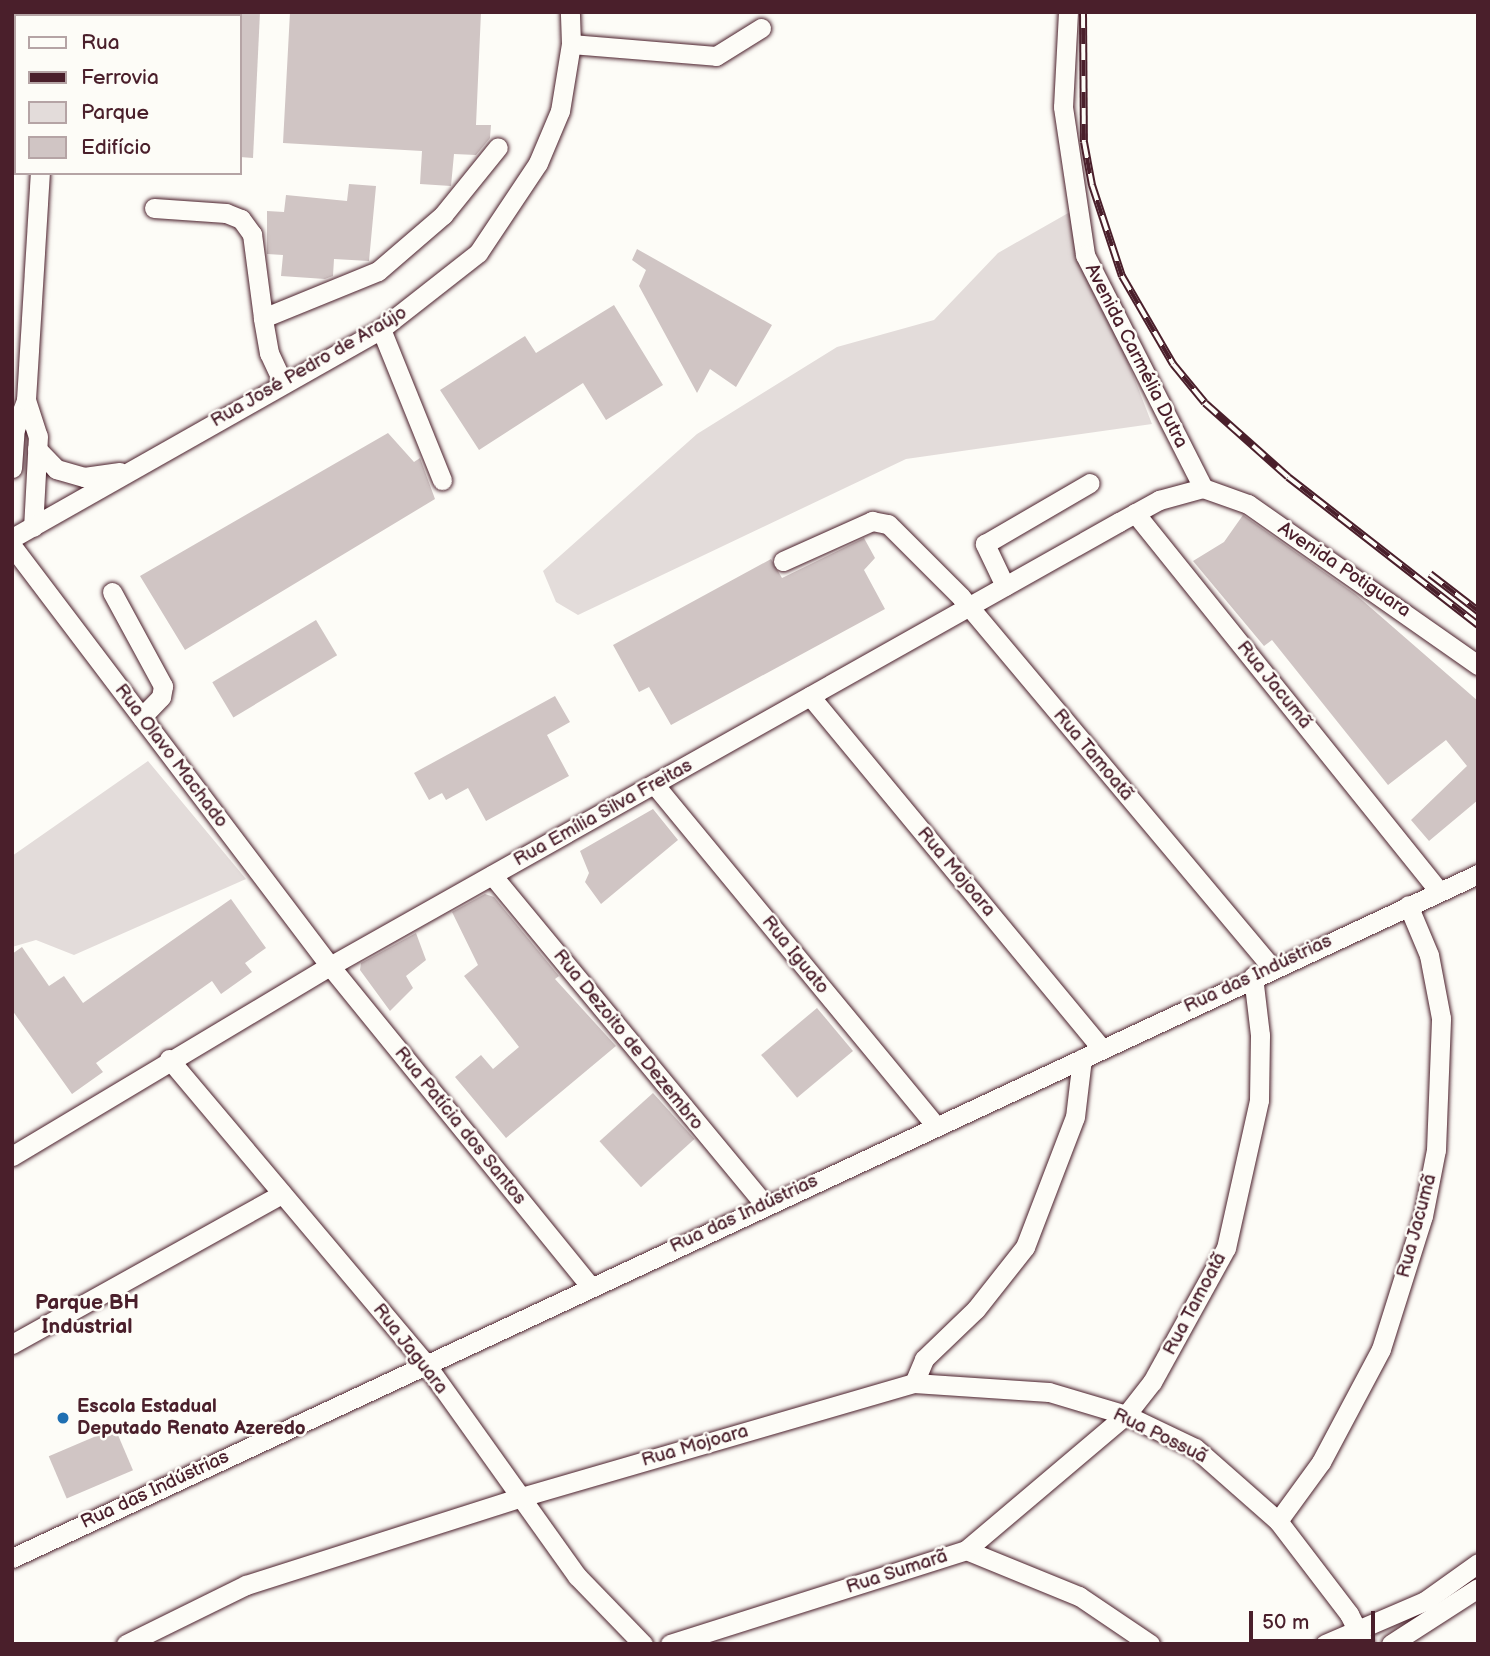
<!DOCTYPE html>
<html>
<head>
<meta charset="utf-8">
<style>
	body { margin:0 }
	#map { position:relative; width:1490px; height:1656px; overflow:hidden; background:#fdfcf7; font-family:"Balsamiq Sans",sans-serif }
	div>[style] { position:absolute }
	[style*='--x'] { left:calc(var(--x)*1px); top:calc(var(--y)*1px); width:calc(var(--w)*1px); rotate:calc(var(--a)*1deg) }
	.green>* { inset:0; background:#e3dcda }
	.building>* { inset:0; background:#d0c5c4; transform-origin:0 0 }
	.roads { filter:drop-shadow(0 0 2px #4a1f2b) drop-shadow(0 0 2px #4a1f2b) }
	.minor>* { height:19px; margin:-9.5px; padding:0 9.5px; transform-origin:9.5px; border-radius:9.5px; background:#fdfcf7 }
	.rail>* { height:8px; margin-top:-4px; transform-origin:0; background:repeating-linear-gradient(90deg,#fdfcf7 0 16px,#4a1f2b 0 32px); box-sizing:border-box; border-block:2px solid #4a1f2b }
	.dots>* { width:19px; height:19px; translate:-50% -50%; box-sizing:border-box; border:4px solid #fdfcf7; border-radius:50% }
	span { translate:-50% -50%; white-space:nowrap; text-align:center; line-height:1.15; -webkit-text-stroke:5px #fdfcf7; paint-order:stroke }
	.street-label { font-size:19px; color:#4a1f2b }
	.poi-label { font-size:19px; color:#4a1f2b; font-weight:700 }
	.left { translate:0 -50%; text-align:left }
	.neighbourhood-label { font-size:21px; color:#4a1f2b; font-weight:700 }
	.frame { position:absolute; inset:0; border:14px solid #4a1f2b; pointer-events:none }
	.legend { position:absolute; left:14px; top:14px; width:228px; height:161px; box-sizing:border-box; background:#fdfcf7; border:2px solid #b5a4a5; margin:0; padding:9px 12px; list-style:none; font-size:21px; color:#4a1f2b }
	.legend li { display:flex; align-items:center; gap:14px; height:35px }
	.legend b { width:35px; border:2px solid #b5a4a5 }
	.scale { position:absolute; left:1249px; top:1611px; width:126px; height:32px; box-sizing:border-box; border:4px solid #4a1f2b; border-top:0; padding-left:9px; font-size:21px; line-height:24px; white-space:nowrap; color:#4a1f2b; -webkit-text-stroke:5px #fdfcf7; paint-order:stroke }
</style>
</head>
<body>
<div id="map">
	<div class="green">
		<i style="clip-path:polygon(1070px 212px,1152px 424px,906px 459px,578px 615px,556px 602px,543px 571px,697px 434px,837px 347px,934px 320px,998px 253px)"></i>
		<i style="clip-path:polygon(148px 761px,246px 879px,74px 955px,36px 940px,12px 947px,12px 856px)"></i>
	</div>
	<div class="building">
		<i style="clip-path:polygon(240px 12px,260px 12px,253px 158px,240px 157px)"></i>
		<i style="clip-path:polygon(290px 12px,481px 12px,476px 125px,491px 125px,490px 138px,476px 155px,454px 154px,451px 186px,420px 184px,422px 151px,283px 143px)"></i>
		<i style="clip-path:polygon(349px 184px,376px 186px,369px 261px,334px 259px,333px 276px,325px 279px,281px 276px,283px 255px,267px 254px,267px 211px,284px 212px,286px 195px,347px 201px)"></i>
		<i style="clip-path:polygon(637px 249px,772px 325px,736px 387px,710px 369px,697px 393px,639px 286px,646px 270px,632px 260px)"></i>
		<i style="clip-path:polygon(614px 305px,663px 385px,606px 420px,583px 383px,479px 450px,440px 390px,525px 336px,536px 353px)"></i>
		<i style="clip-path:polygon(388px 433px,414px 462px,420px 458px,435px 499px,185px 650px,140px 576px)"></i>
		<i style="clip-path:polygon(1243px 515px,1355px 594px,1478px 701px,1478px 800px,1429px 841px,1411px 820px,1467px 766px,1446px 740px,1388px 785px,1272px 640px,1264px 646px,1193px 561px,1224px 542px)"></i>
		<i style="clip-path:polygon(864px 538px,875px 558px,864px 570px,885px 609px,671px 725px,649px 687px,639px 692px,613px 645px,771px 559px,782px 578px)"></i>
		<i style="left:316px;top:620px;width:41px;height:121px;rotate:59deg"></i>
		<i style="clip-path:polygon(555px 696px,570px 722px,547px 735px,569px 776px,486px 821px,468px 788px,446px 800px,442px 793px,429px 800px,414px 773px)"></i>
		<i style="clip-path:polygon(653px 809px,678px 840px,601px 904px,585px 882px,589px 873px,580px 851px)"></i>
		<i style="clip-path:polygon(485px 894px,494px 897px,559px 976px,555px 979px,616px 1046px,506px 1138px,455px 1077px,481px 1055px,493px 1069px,519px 1047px,464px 976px,478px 965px,452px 912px)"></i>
		<i style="clip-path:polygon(231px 899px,266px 948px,245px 963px,252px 972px,221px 994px,212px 981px,96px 1063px,103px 1072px,72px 1094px,12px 1010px,12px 954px,22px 947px,49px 986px,64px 976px,83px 1003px)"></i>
		<i style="clip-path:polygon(416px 933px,426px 960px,406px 976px,413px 988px,390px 1011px,360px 970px,361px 963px)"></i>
		<i style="left:817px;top:1008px;width:56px;height:73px;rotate:50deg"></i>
		<i style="left:653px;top:1093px;width:62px;height:72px;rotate:48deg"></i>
		<i style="left:115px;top:1428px;width:46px;height:72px;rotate:67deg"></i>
	</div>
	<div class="roads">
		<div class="minor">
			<i style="--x:1068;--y:12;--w:95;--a:93"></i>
			<i style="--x:1063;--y:107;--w:150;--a:81.5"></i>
			<i style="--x:1085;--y:255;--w:261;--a:63.1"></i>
			<i style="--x:50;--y:16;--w:4;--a:-90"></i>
			<i style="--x:114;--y:16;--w:4;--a:-90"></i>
			<i style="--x:571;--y:44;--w:145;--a:4.7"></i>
			<i style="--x:716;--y:56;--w:53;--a:-31.9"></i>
			<i style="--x:154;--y:208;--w:72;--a:4"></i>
			<i style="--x:226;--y:213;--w:16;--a:22"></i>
			<i style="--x:241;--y:219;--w:19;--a:54"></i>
			<i style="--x:252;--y:234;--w:85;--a:82.5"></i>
			<i style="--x:381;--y:329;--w:163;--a:68"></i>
			<i style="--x:283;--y:383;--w:33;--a:-115"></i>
			<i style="--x:269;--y:353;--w:36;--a:-100"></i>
			<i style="--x:263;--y:318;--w:124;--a:-22.2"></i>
			<i style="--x:378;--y:271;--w:86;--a:-40.7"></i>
			<i style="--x:443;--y:215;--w:87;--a:-51"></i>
			<i style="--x:26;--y:400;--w:38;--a:72"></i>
			<i style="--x:38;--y:436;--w:91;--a:93.1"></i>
			<i style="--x:37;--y:449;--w:28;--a:46"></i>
			<i style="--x:56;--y:469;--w:29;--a:16"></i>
			<i style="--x:84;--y:477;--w:36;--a:-8"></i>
			<i style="--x:12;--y:468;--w:39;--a:-86"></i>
			<i style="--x:15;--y:429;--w:31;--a:-69"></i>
			<i style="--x:26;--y:400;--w:227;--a:-86.5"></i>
			<i style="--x:1203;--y:488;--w:48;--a:19.6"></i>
			<i style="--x:1248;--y:504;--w:281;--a:35"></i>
			<i style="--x:1135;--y:513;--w:484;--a:51.2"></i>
			<i style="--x:12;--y:538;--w:424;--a:-29.5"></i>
			<i style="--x:381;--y:329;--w:123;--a:-38.1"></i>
			<i style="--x:478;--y:253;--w:108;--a:-56.3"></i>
			<i style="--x:538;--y:163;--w:56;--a:-67.1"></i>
			<i style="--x:560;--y:111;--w:68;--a:-80.7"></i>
			<i style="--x:571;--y:44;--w:32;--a:-92"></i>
			<i style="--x:12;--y:546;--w:527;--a:52.87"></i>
			<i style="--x:330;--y:966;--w:412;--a:50.9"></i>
			<i style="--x:783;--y:561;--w:98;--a:-24.2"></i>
			<i style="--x:872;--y:521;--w:16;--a:11"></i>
			<i style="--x:888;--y:524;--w:103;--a:45"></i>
			<i style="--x:961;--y:597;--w:483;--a:50"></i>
			<i style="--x:1005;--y:586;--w:47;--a:-115.5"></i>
			<i style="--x:985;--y:544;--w:121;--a:-30.2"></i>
			<i style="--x:112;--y:592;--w:107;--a:61.5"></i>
			<i style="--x:163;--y:686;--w:11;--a:100"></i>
			<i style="--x:161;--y:697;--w:28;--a:134"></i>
			<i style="--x:810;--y:696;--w:457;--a:50.4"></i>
			<i style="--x:654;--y:784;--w:442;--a:50.5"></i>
			<i style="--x:492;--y:875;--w:427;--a:50.4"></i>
			<i style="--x:169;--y:1059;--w:397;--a:49.9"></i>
			<i style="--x:425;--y:1363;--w:262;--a:54.5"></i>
			<i style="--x:577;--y:1576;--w:95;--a:45.9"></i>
			<i style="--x:12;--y:1156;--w:370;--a:-30.9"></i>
			<i style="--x:330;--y:966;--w:905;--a:-29.37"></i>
			<i style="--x:1119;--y:522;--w:46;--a:-28.8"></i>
			<i style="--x:1159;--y:500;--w:46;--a:-15.3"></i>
			<i style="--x:12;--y:1344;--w:309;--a:-29.1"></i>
			<i style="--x:914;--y:1383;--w:26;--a:-67"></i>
			<i style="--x:924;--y:1359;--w:72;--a:-43.9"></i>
			<i style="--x:976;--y:1309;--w:79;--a:-51.7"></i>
			<i style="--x:1025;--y:1247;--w:139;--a:-69"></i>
			<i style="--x:1075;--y:1117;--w:59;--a:-83.2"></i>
			<i style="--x:1278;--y:1521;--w:73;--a:-53.9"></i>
			<i style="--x:1321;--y:1462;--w:128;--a:-62"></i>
			<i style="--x:1381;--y:1349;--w:139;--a:-72.5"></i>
			<i style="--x:1423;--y:1216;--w:67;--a:-78.9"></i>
			<i style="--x:1436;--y:1150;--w:132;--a:-87.8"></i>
			<i style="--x:1441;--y:1018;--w:64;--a:-100.8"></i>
			<i style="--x:1429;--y:955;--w:54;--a:-112.8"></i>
			<i style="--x:966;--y:1550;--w:122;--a:22.2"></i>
			<i style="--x:1079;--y:1596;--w:86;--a:34.1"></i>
			<i style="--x:12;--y:1558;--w:1618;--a:-25.01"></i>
			<i style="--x:126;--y:1644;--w:134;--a:-26.2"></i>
			<i style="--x:246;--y:1585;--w:286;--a:-17.7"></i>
			<i style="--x:518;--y:1498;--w:412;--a:-16.2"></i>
			<i style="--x:914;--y:1383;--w:135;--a:3.8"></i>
			<i style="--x:1049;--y:1392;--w:80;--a:16.6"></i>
			<i style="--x:1126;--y:1415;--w:76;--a:25.6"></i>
			<i style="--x:1195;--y:1448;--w:111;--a:41.3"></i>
			<i style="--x:1278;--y:1521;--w:117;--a:52.6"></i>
			<i style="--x:1349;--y:1614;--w:34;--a:63"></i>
			<i style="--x:670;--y:1644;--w:311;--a:-17.6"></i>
			<i style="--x:966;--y:1550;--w:209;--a:-40.2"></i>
			<i style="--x:1126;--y:1415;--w:42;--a:-51.8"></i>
			<i style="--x:1152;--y:1382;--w:153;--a:-61.1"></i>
			<i style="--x:1226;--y:1248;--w:152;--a:-77.4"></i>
			<i style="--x:1259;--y:1100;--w:65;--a:-89.1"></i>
			<i style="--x:1260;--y:1035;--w:59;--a:-96.8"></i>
			<i style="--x:1325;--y:1644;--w:109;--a:-23.3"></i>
			<i style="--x:1425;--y:1601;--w:65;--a:-35.6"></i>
			<i style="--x:1391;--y:1644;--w:103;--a:-32.8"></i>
		</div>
	</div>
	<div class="rail">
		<i style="--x:1083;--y:12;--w:130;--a:89.6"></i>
		<i style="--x:1084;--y:142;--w:44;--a:79.5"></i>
		<i style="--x:1092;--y:185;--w:96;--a:71.8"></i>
		<i style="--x:1122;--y:276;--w:102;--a:59.9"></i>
		<i style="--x:1173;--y:364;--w:50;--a:50.6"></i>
		<i style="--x:1205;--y:403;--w:111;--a:41.7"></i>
		<i style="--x:1288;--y:477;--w:241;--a:37.9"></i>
		<i style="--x:1430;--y:574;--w:61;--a:37.6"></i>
	</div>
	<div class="dots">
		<i style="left:63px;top:1418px;background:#1f6fb2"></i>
	</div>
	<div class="street-label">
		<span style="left:1136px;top:356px;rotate:63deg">Avenida Carmélia Dutra</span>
		<span style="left:309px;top:367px;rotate:-30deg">Rua José Pedro de Araújo</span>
		<span style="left:1344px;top:570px;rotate:34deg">Avenida Potiguara</span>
		<span style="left:1274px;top:685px;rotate:51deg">Rua Jacumã</span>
		<span style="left:1093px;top:755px;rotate:50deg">Rua Tamoatã</span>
		<span style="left:171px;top:756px;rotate:53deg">Rua Olavo Machado</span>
		<span style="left:603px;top:813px;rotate:-29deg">Rua Emília Silva Freitas</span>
		<span style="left:956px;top:872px;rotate:50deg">Rua Mojoara</span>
		<span style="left:795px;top:955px;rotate:51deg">Rua Iguato</span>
		<span style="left:1258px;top:974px;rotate:-25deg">Rua das Indústrias</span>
		<span style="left:628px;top:1040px;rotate:51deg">Rua Dezoito de Dezembro</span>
		<span style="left:460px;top:1126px;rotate:51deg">Rua Patícia dos Santos</span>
		<span style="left:744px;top:1214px;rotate:-25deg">Rua das Indústrias</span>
		<span style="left:1417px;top:1226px;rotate:-75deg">Rua Jacumã</span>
		<span style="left:1195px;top:1304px;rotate:-62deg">Rua Tamoatã</span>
		<span style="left:410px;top:1349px;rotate:52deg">Rua Jaguara</span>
		<span style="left:1160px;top:1436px;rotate:26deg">Rua Possuã</span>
		<span style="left:695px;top:1446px;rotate:-16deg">Rua Mojoara</span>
		<span style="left:155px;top:1490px;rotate:-25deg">Rua das Indústrias</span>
		<span style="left:897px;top:1572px;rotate:-18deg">Rua Sumarã</span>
	</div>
	<div class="poi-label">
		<span class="left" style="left:77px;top:1418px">Escola Estadual<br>Deputado Renato Azeredo</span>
	</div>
	<div class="neighbourhood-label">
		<span style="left:87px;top:1315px">Parque BH<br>Industrial</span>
	</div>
	<div class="frame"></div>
	<ul class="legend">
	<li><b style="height:9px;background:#fdfcf7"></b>Rua</li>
	<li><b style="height:9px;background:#4a1f2b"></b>Ferrovia</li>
	<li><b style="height:19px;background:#e3dcda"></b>Parque</li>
	<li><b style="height:19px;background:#d0c5c4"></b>Edifício</li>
	</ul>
	<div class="scale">50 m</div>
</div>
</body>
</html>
